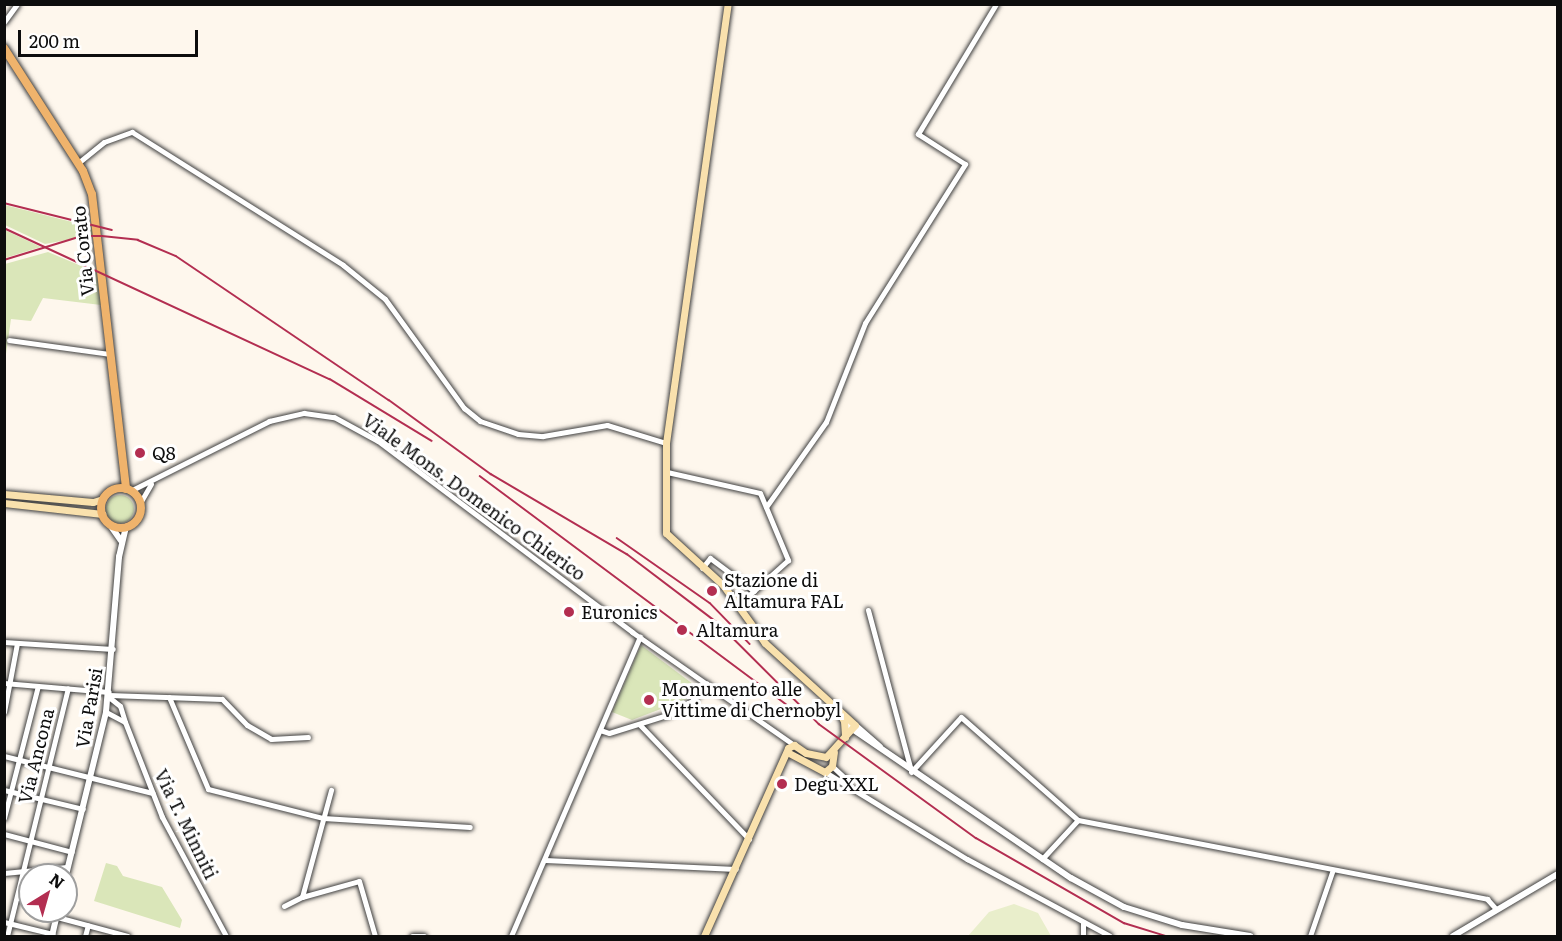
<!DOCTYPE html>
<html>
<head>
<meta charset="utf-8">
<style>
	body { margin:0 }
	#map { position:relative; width:1562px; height:941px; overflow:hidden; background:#fef7ed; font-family:Literata,serif }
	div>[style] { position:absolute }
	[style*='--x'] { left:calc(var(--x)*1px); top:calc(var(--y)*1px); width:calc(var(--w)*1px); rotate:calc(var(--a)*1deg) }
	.green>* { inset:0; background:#dae6b9 }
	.round { border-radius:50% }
	.pitch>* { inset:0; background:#e9eecb }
	.roads { filter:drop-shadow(0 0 2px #404040) drop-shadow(0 0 2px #404040) }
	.minor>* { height:5px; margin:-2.5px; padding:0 2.5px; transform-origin:2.5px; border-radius:2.5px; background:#fff }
	.tertiary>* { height:6px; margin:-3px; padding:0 3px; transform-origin:3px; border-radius:3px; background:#fff }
	.secondary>* { height:7px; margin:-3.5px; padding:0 3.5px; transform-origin:3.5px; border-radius:3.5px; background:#f9e1ad }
	.primary>* { height:8px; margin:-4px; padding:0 4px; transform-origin:4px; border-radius:4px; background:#efb36c }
	.primary>.ring { margin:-4px; padding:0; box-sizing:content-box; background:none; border:8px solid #efb36c; border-radius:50% }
	.rail>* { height:1.5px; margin:-0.75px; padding:0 0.75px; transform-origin:0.75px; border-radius:0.75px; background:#b32e51 }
	.dots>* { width:16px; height:16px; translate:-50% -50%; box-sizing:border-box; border:3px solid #fff; border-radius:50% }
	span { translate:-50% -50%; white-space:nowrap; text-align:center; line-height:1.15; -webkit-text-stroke:6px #fff; paint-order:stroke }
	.street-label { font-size:18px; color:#0d0d0d }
	.poi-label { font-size:18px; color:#0d0d0d }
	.left { translate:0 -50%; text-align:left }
	.frame { position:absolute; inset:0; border:6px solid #0d0d0d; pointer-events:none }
	.north { position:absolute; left:18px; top:863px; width:60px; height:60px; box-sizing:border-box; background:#fff; border:2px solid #9e9e9e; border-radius:50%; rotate:37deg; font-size:16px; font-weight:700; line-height:24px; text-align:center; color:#0d0d0d }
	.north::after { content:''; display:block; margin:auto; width:21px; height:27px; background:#b32e51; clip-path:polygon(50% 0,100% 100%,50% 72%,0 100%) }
	.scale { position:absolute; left:18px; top:30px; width:180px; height:27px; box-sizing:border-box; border:3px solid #0d0d0d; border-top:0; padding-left:8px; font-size:18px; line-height:21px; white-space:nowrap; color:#0d0d0d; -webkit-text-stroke:4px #fff; paint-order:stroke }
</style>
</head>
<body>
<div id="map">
	<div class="green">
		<i style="clip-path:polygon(5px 205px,92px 227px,93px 235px,45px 244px,5px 225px)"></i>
		<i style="clip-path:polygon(5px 230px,41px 247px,5px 258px)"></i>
		<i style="clip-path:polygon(48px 252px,98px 273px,101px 305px,43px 298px,31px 321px,11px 319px,5px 361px,5px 264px)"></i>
		<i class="round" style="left:106px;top:495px;width:28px;height:28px"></i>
		<i style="clip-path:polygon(641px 645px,697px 687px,687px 699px,632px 720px,612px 712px)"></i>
		<i style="clip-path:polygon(106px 863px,117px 866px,123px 876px,162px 887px,182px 920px,180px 928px,94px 901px)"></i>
	</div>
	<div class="pitch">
		<i style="clip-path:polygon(1014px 904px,1038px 913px,1051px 936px,968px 936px,989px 912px)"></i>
	</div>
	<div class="roads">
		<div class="minor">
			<i style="--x:4;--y:22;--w:22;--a:-54"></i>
			<i style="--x:78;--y:163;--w:33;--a:-39"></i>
			<i style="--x:104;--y:142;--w:30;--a:-20"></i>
			<i style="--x:132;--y:132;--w:249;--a:32.2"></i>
			<i style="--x:343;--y:265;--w:54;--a:39"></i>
			<i style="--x:385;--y:299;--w:135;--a:54.1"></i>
			<i style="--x:464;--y:408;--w:21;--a:39"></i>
			<i style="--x:480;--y:421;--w:40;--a:18.9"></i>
			<i style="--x:518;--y:434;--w:25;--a:5"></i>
			<i style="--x:543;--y:436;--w:65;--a:-9.8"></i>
			<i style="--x:607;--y:425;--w:62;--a:17"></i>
			<i style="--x:9;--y:340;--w:102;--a:7.9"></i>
			<i style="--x:667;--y:472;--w:95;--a:12.7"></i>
			<i style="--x:760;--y:493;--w:73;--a:67.3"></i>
			<i style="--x:788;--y:560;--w:67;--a:138"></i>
			<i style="--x:130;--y:491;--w:156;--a:-26.7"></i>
			<i style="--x:269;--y:421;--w:36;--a:-13"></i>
			<i style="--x:304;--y:413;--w:30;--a:8"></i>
			<i style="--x:334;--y:417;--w:50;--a:28.6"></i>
			<i style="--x:378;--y:441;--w:318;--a:36.9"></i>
			<i style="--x:632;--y:632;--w:198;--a:34.9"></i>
			<i style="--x:140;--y:503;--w:22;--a:-60"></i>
			<i style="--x:766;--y:507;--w:104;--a:-54.8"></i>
			<i style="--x:826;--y:422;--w:106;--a:-68.5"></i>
			<i style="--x:865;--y:323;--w:188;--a:-57.8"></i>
			<i style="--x:965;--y:164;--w:56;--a:-147.4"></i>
			<i style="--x:918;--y:134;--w:152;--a:-59"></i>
			<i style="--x:702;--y:568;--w:13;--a:-51"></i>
			<i style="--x:710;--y:558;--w:55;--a:36.9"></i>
			<i style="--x:868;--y:610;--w:167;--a:75"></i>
			<i style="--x:4;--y:642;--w:109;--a:3.7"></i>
			<i style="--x:4;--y:683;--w:105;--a:4.9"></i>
			<i style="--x:109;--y:695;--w:113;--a:2"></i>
			<i style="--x:222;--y:699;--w:36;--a:46"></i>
			<i style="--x:247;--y:725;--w:28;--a:30"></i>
			<i style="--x:271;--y:739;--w:37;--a:-3"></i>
			<i style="--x:169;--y:697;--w:100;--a:67"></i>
			<i style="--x:208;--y:789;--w:119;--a:14.2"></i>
			<i style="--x:323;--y:818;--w:147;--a:3.5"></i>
			<i style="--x:4;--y:712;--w:70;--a:-79.3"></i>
			<i style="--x:106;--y:712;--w:21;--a:28"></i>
			<i style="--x:125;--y:722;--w:17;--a:-107"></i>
			<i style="--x:120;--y:706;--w:14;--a:-141"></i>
			<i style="--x:125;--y:722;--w:102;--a:68.7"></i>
			<i style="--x:162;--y:817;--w:135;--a:61.7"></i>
			<i style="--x:640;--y:725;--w:158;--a:46.3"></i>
			<i style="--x:600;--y:730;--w:9;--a:18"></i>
			<i style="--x:609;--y:733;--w:61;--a:-17.2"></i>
			<i style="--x:667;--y:715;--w:29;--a:-29"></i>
			<i style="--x:692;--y:701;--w:23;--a:-50"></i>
			<i style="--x:4;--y:756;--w:153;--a:14"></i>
			<i style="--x:832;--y:766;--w:21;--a:43"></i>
			<i style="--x:825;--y:772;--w:167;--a:31.5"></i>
			<i style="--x:967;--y:859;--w:162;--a:28.3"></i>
			<i style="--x:911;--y:772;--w:74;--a:-47.7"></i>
			<i style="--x:961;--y:717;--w:156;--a:41.4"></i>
			<i style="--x:4;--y:790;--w:81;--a:13.5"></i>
			<i style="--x:4;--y:818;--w:136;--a:-75.6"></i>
			<i style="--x:4;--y:834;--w:70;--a:14.8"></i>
			<i style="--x:1042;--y:859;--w:53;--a:-47.3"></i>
			<i style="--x:1078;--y:820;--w:417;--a:10.9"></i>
			<i style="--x:1487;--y:899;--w:12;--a:48"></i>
			<i style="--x:545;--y:860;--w:191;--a:2.7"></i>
			<i style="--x:4;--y:873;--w:63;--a:-5.4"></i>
			<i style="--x:17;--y:897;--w:14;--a:17"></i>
			<i style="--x:302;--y:897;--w:111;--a:-74.8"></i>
			<i style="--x:284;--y:906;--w:20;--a:-27"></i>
			<i style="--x:302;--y:897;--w:59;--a:-15.7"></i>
			<i style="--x:359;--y:881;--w:57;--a:73.8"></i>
			<i style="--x:57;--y:917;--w:73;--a:15"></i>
			<i style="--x:4;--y:922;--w:50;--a:13.8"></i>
			<i style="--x:7;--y:936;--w:255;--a:-76.2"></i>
			<i style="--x:85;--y:936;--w:11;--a:-75"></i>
			<i style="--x:412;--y:936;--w:12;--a:0"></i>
			<i style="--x:511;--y:936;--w:326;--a:-66.7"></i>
			<i style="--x:1083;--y:936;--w:14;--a:-90"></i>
			<i style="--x:1310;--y:936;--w:68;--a:-71"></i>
		</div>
		<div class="tertiary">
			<i style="--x:110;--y:525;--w:19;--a:55"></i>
			<i style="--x:855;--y:725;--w:33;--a:41"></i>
			<i style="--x:848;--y:726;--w:270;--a:34.3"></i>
			<i style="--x:1071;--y:878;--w:60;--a:28.7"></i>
			<i style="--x:1124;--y:907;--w:61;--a:17.2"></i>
			<i style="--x:1182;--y:925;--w:69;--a:9.2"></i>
			<i style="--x:66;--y:875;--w:168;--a:-76.2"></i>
			<i style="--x:106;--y:712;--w:156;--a:-85.2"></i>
			<i style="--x:119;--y:557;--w:31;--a:-77"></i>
			<i style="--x:52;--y:936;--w:26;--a:-77"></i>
			<i style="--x:1453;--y:936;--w:122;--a:-30.6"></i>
		</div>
		<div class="secondary">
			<i style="--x:4;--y:494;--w:89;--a:5.1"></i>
			<i style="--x:93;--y:502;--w:10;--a:-17"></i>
			<i style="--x:4;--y:503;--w:99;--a:6.4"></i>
			<i style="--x:837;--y:709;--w:14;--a:60"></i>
			<i style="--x:844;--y:721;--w:16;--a:86"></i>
			<i style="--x:787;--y:752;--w:43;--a:27.8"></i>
			<i style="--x:825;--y:772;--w:9;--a:-41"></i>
			<i style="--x:832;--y:766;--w:14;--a:-82"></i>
			<i style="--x:704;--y:936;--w:206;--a:-65.9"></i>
			<i style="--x:788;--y:748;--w:7;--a:-27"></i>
			<i style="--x:794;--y:745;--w:14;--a:34"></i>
			<i style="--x:806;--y:753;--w:20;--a:11"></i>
			<i style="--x:826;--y:757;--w:43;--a:-47.8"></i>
			<i style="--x:855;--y:725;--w:122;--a:-137.7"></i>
			<i style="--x:765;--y:643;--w:72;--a:-125.9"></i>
			<i style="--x:723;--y:585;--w:77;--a:-137.6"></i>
			<i style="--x:666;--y:533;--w:90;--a:-90"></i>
			<i style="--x:666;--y:443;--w:443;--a:-82"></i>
		</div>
		<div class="primary">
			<i style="--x:4;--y:48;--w:146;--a:57.3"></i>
			<i style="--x:83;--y:171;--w:25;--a:69"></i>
			<i style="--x:92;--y:194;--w:297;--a:83.4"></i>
			<i class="ring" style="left:101px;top:488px;width:32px;height:32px"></i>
		</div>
	</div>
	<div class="rail">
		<i style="--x:4;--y:203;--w:111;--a:14"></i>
		<i style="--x:4;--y:228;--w:359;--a:24.9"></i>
		<i style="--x:330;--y:379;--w:119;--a:31.3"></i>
		<i style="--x:4;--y:260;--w:82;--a:-17.1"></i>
		<i style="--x:82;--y:236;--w:20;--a:0"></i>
		<i style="--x:102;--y:236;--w:36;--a:6"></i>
		<i style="--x:138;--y:240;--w:41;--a:22.8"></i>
		<i style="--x:176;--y:256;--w:257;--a:34.1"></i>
		<i style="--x:389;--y:400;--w:126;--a:36"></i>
		<i style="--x:491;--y:474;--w:158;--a:30.5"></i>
		<i style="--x:627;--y:554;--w:114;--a:37.2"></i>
		<i style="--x:718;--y:623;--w:143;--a:45"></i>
		<i style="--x:819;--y:724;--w:194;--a:36"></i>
		<i style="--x:976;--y:838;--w:171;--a:29.9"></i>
		<i style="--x:1124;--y:923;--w:44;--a:17.2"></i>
		<i style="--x:480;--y:476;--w:397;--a:36.7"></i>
		<i style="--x:617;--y:538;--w:113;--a:35"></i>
		<i style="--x:710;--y:603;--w:57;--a:45.7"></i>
	</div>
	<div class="dots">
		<i style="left:140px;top:453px;background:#b32e51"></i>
		<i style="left:712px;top:591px;background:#b32e51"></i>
		<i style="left:569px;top:612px;background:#b32e51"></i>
		<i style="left:682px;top:630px;background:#b32e51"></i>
		<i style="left:649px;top:700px;background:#b32e51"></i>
		<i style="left:782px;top:784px;background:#b32e51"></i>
	</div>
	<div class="street-label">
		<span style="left:83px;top:251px;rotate:-96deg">Via Corato</span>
		<span style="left:474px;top:497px;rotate:36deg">Viale Mons. Domenico Chierico</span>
		<span style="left:89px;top:708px;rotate:-80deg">Via Parisi</span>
		<span style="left:36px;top:756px;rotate:-76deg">Via Ancona</span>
		<span style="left:186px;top:824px;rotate:64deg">Via T. Minniti</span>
	</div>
	<div class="poi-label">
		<span class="left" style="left:152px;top:453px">Q8</span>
		<span class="left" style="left:724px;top:591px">Stazione di<br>Altamura FAL</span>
		<span class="left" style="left:581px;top:612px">Euronics</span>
		<span class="left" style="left:696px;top:630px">Altamura</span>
		<span class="left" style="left:661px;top:700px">Monumento alle<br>Vittime di Chernobyl</span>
		<span class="left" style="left:794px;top:784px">Degu XXL</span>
	</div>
	<div class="frame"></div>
	<div class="north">N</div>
	<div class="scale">200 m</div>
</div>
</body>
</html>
